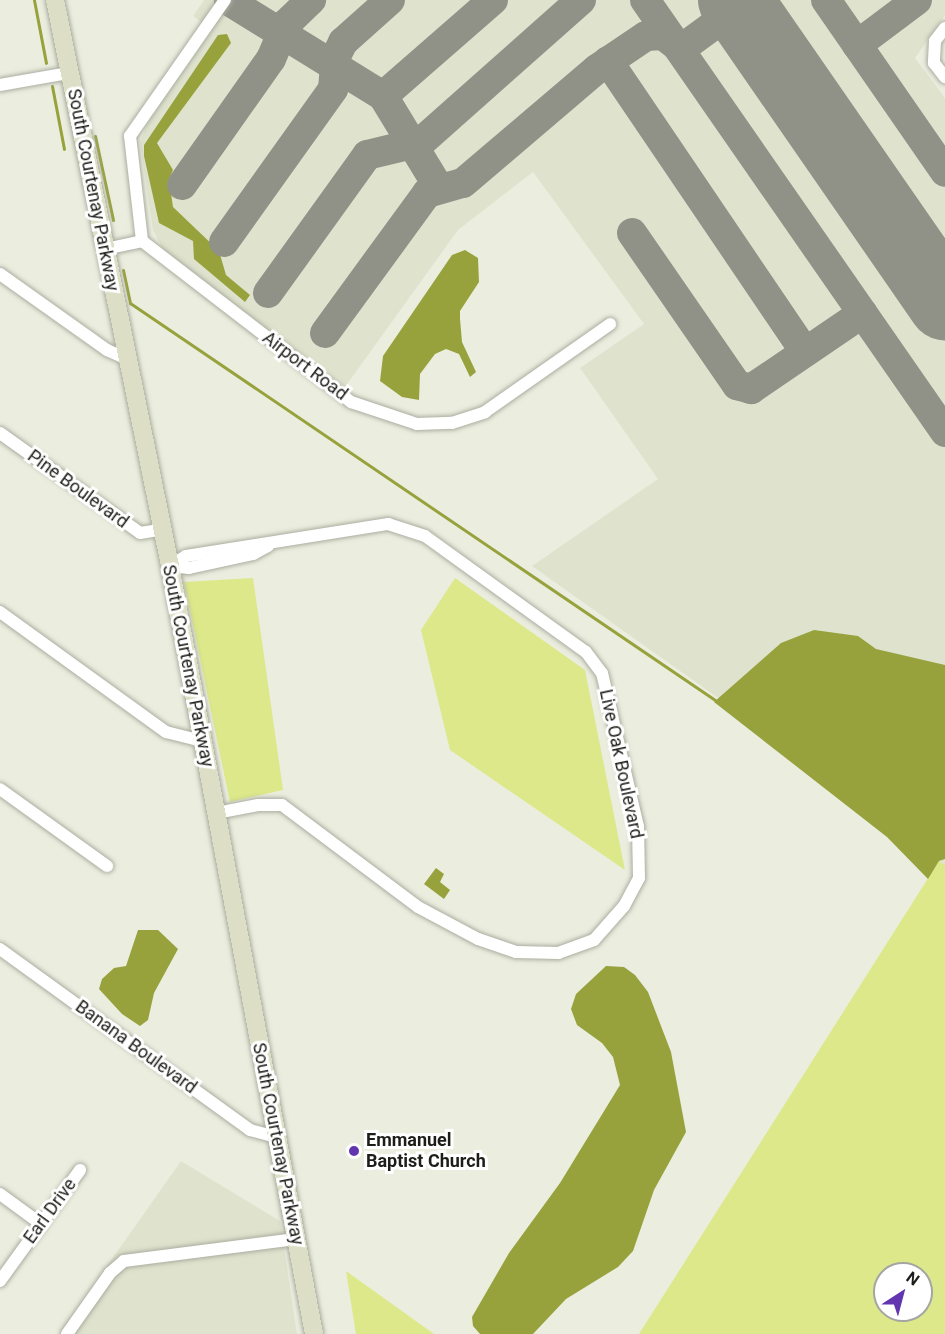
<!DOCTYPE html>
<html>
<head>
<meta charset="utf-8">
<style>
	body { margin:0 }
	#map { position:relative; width:945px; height:1334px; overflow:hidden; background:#ebeedf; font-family:Roboto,sans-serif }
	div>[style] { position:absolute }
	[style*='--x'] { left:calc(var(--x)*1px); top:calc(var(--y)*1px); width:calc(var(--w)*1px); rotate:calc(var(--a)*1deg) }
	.built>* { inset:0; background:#dfe3cd }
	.green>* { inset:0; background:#dce889 }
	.water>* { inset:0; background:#97a23d }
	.stream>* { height:3px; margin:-1.5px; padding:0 1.5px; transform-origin:1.5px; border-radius:1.5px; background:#97a23d }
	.taxiway>* { height:30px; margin:-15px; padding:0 15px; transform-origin:15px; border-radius:15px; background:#909288 }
	.runway>* { height:74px; margin:-37px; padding:0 37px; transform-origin:37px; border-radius:37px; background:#909288 }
	.roads { filter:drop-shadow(0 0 2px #abada0) drop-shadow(0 0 2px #abada0) }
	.street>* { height:12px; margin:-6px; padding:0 6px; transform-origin:6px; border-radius:6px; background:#fff }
	.secondary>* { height:18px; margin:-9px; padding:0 9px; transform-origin:9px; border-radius:9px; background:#dcdfc5 }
	.dots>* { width:16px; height:16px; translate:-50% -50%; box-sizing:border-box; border:3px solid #fff; border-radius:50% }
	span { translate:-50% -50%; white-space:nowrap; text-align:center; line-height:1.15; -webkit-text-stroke:6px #fff; paint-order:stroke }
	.street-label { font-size:18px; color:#1d1e19 }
	.poi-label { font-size:18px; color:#1d1e19; font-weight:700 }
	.left { translate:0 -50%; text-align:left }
	.north { position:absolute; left:873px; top:1262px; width:60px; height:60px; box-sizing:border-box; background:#fff; border:2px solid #a5a5a3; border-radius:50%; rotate:36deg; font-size:16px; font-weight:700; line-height:24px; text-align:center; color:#1d1e19 }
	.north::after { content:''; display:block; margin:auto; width:21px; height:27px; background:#6236ae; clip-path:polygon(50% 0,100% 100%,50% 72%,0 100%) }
</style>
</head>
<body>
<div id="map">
	<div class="built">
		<i style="clip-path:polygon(204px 0,945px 0,945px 15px,915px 58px,945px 98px,945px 865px,804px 759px,532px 566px,658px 479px,580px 368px,644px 324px,533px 172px,458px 230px,345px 387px,165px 253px,153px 230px,140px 143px,147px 124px,212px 30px,193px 16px)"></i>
		<i style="clip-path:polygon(181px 1161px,280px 1221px,297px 1334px,59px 1334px)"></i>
	</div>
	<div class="green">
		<i style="clip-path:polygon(253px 578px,283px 790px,230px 802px,184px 582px)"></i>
		<i style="clip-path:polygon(455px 578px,585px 670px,625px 870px,450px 750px,421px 630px)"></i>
		<i style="clip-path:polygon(evenodd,939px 861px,945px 865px,945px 1334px,639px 1334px,939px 861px,885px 1274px,921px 1274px,921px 1310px,885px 1310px,885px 1274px)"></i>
		<i style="clip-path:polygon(346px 1271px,434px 1334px,356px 1334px)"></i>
	</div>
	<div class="water">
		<i style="clip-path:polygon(218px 35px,227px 34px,231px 43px,157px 143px,173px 170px,169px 179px,173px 207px,219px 251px,226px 275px,250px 295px,245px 302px,194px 259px,193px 241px,159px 223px,144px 156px,144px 145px)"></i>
		<i style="clip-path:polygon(465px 250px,478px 258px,479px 282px,460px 311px,460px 319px,462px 342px,476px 372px,470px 377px,459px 354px,446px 349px,435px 354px,420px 374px,419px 400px,402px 397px,380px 381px,383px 356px,452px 255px)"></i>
		<i style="clip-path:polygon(814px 630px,858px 636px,876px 649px,945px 665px,945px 859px,939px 861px,928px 879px,887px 837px,714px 702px,781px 643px)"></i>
		<i style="clip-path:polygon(436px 868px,444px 874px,440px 882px,450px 890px,444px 899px,424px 884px)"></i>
		<i style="clip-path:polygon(138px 930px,158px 930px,178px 949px,154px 993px,148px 1020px,140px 1026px,122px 1014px,99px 989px,102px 979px,114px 968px,126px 966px)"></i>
		<i style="clip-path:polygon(606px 966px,624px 967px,635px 975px,648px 992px,671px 1052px,686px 1132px,654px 1190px,633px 1251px,618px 1267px,566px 1299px,533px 1334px,480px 1334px,473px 1326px,472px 1317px,509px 1253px,560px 1183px,620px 1085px,613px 1057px,602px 1043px,577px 1025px,571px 1009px,576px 994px)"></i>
	</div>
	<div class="stream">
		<i style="--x:34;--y:0;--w:64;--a:79.2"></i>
		<i style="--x:52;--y:86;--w:64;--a:79.2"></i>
		<i style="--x:95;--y:136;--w:86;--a:77.9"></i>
		<i style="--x:123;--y:270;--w:34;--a:78"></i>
		<i style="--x:130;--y:303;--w:707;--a:34.16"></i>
	</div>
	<div class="taxiway">
		<i style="--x:645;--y:0;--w:526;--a:55.22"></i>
		<i style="--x:826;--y:0;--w:209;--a:55.3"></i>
		<i style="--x:229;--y:1;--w:181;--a:31.7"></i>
		<i style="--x:383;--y:96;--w:108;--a:58.7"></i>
		<i style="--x:857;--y:45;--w:75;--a:-36.9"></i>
		<i style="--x:608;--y:61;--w:351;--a:55.9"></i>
		<i style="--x:383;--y:96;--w:146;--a:-41.1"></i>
		<i style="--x:182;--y:185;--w:154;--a:-54.8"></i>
		<i style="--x:271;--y:59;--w:38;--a:-67"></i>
		<i style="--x:286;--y:24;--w:35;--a:-44"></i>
		<i style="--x:632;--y:233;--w:185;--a:55.4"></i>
		<i style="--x:737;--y:385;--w:15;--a:16"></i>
		<i style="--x:751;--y:389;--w:135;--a:-34.2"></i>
		<i style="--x:224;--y:242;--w:188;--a:-54.5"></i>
		<i style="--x:333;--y:89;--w:33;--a:-85"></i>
		<i style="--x:336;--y:56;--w:16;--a:-63"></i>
		<i style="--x:343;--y:42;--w:63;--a:-41.8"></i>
		<i style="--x:268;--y:293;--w:170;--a:-54.3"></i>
		<i style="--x:367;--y:155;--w:56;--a:-13.5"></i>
		<i style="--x:421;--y:142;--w:214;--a:-41.6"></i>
		<i style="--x:325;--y:333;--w:173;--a:-53.9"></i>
		<i style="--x:427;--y:193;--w:37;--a:-16"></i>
		<i style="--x:463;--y:183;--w:176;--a:-40.4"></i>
		<i style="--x:597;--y:69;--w:59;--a:-34"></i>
		<i style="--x:646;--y:36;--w:17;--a:-3"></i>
		<i style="--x:663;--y:35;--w:23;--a:38"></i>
		<i style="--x:681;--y:49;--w:83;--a:-36.2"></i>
	</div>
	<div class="runway">
		<i style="--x:735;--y:0;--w:369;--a:55.3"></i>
	</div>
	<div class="roads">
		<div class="street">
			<i style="--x:945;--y:28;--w:16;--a:128"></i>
			<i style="--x:935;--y:41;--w:22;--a:93"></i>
			<i style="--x:934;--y:63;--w:18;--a:52"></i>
			<i style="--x:0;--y:85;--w:70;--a:-9.9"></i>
			<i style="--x:142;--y:241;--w:106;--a:-96.5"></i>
			<i style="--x:130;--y:136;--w:166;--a:-55.1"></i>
			<i style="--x:105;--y:249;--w:38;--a:-12"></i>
			<i style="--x:142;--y:241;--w:264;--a:37.6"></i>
			<i style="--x:351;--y:402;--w:70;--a:18.4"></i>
			<i style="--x:417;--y:424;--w:35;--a:-2"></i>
			<i style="--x:452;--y:423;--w:35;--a:-18"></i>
			<i style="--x:485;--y:412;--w:153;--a:-35.1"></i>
			<i style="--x:0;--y:274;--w:131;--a:35.4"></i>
			<i style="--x:107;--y:350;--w:22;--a:24"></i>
			<i style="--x:0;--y:433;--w:172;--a:35.5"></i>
			<i style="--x:140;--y:533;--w:20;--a:-9"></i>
			<i style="--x:170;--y:566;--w:19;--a:-32"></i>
			<i style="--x:186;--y:556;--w:205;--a:-9"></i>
			<i style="--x:388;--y:524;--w:39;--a:18"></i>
			<i style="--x:425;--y:536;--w:198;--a:35.8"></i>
			<i style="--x:586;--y:652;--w:26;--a:53"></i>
			<i style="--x:602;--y:673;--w:157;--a:76.8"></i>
			<i style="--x:638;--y:826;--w:52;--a:88.9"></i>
			<i style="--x:639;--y:878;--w:32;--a:118"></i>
			<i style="--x:624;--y:906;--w:45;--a:131.4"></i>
			<i style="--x:594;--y:940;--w:37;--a:160"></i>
			<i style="--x:559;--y:953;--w:43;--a:-178.7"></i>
			<i style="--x:516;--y:952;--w:40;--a:-161.1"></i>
			<i style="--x:478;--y:939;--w:68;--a:-151.9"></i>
			<i style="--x:418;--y:907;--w:170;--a:-143.1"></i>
			<i style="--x:282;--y:805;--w:24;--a:180"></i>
			<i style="--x:258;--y:805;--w:43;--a:169.2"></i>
			<i style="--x:170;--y:566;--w:19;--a:6"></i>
			<i style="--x:189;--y:568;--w:66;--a:-12.3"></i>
			<i style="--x:253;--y:554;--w:17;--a:-28"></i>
			<i style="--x:0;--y:612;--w:205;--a:35.9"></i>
			<i style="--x:166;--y:732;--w:37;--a:14"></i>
			<i style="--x:0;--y:789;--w:132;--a:35.7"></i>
			<i style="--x:0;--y:949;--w:309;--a:35.9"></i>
			<i style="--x:250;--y:1130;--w:28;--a:15"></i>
			<i style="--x:0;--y:1194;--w:51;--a:36.2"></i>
			<i style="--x:0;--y:1281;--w:137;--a:-54.2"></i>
			<i style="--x:67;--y:1334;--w:75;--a:-54.8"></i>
			<i style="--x:110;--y:1273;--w:18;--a:-41"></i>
			<i style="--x:124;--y:1261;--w:173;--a:-7.3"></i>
		</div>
		<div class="secondary">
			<i style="--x:55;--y:0;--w:578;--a:78.51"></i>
			<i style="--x:170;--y:566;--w:781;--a:79.38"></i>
		</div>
	</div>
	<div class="dots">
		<i style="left:354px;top:1151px;background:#6236ae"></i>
	</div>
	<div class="street-label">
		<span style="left:93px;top:190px;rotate:79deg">South Courtenay Parkway</span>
		<span style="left:305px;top:366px;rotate:37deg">Airport Road</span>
		<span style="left:78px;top:489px;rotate:36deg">Pine Boulevard</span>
		<span style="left:188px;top:666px;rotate:79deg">South Courtenay Parkway</span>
		<span style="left:621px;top:764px;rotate:78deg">Live Oak Boulevard</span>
		<span style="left:136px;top:1047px;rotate:36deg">Banana Boulevard</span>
		<span style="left:278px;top:1144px;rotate:79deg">South Courtenay Parkway</span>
		<span style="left:50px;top:1211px;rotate:-54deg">Earl Drive</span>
	</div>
	<div class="poi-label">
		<span class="left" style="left:366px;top:1151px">Emmanuel<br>Baptist Church</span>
	</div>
	<div class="north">N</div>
</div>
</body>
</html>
